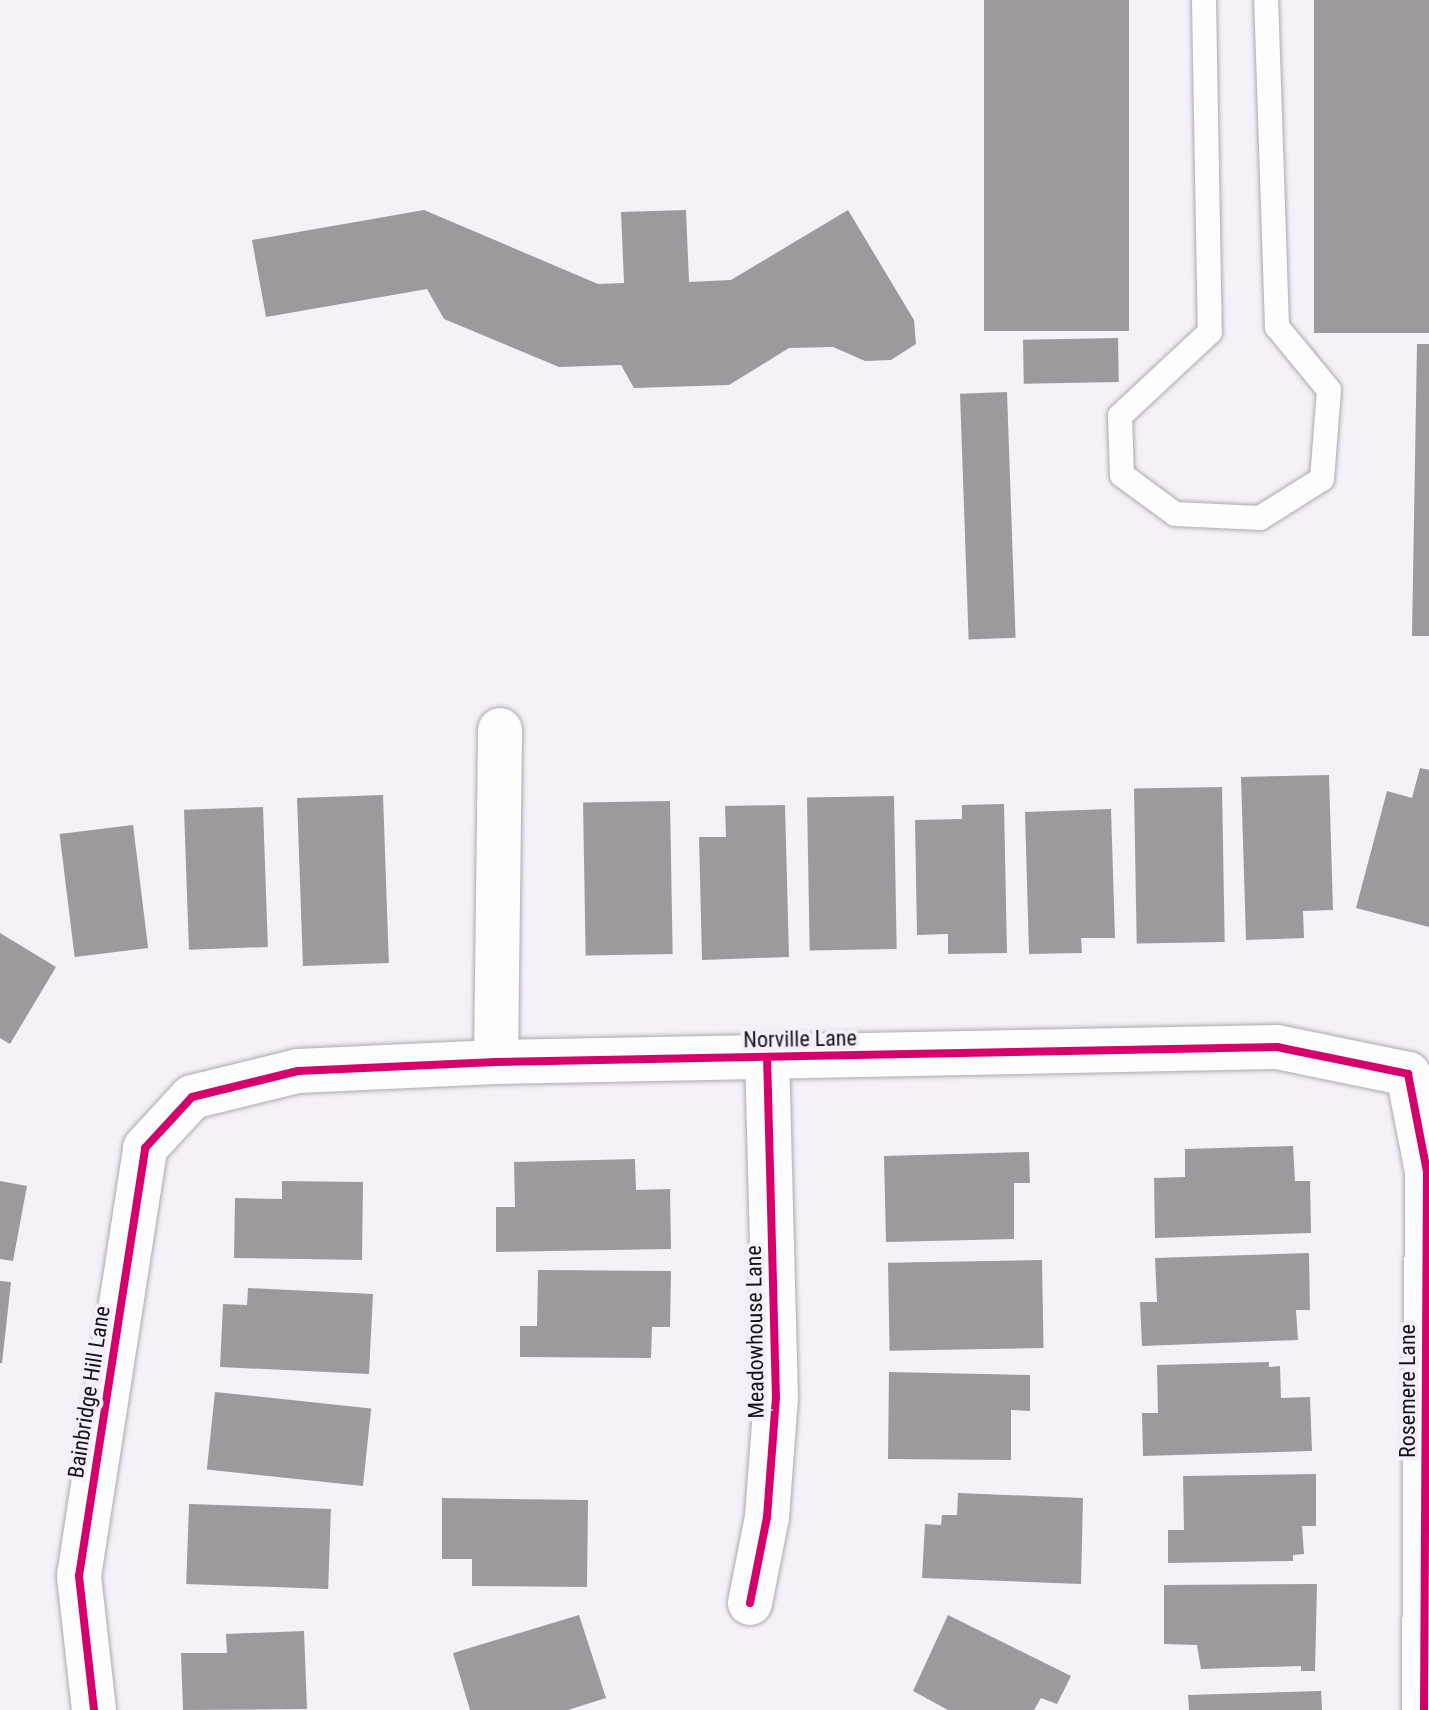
<!DOCTYPE html>
<html>
<head>
<meta charset="utf-8">
<style>
	body { margin:0 }
	#map { position:relative; width:1429px; height:1710px; overflow:hidden; background:#f6f1f8; font-family:"Roboto Condensed",sans-serif }
	div>[style] { position:absolute }
	[style*='--x'] { left:calc(var(--x)*1px); top:calc(var(--y)*1px); width:calc(var(--w)*1px); rotate:calc(var(--a)*1deg) }
	.building>* { inset:0; background:#9e999d; transform-origin:0 0 }
	.roads { filter:drop-shadow(0 0 2px #aca9ae) drop-shadow(0 0 2px #aca9ae) }
	.service>* { height:24px; margin:-12px; padding:0 12px; transform-origin:12px; border-radius:12px; background:#fefdfe }
	.minor>* { height:44px; margin:-22px; padding:0 22px; transform-origin:22px; border-radius:22px; background:#fefdfe }
	.cycleway>* { height:8px; margin:-4px; padding:0 4px; transform-origin:4px; border-radius:4px; background:#d6006c }
	span { translate:-50% -50%; white-space:nowrap; text-align:center; line-height:1.15; -webkit-text-stroke:8px #f7eefb; paint-order:stroke }
	.street-label { font-size:22px; color:#161317 }
</style>
</head>
<body>
<div id="map">
	<div class="building">
		<i style="left:984px;top:0;width:145px;height:331px"></i>
		<i style="left:1314px;top:0;width:115px;height:333px"></i>
		<i style="clip-path:polygon(424px 210px,598px 284px,624px 283px,621px 212px,686px 210px,689px 282px,731px 280px,848px 210px,914px 320px,916px 344px,891px 360px,865px 361px,833px 347px,789px 348px,729px 385px,634px 388px,621px 365px,559px 367px,444px 319px,427px 289px,266px 317px,252px 240px)"></i>
		<i style="left:1118px;top:338px;width:44px;height:95px;rotate:89deg"></i>
		<i style="clip-path:polygon(1417px 344px,1429px 344px,1429px 636px,1412px 636px)"></i>
		<i style="left:1007px;top:392px;width:246px;height:47px;rotate:88deg"></i>
		<i style="clip-path:polygon(1420px 768px,1429px 770px,1429px 927px,1356px 908px,1387px 791px,1412px 798px)"></i>
		<i style="clip-path:polygon(1329px 775px,1333px 910px,1303px 911px,1304px 938px,1246px 940px,1241px 777px)"></i>
		<i style="left:1222px;top:787px;width:155px;height:88px;rotate:89deg"></i>
		<i style="left:383px;top:795px;width:168px;height:86px;rotate:88deg"></i>
		<i style="left:894px;top:796px;width:153px;height:87px;rotate:89deg"></i>
		<i style="left:670px;top:801px;width:153px;height:87px;rotate:89deg"></i>
		<i style="clip-path:polygon(1004px 804px,1007px 953px,948px 954px,948px 934px,917px 935px,915px 820px,962px 819px,962px 805px)"></i>
		<i style="clip-path:polygon(785px 805px,789px 957px,702px 960px,699px 837px,726px 837px,725px 806px)"></i>
		<i style="left:263px;top:807px;width:140px;height:79px;rotate:88deg"></i>
		<i style="clip-path:polygon(1111px 809px,1115px 938px,1081px 938px,1082px 953px,1029px 954px,1025px 812px)"></i>
		<i style="left:133px;top:825px;width:124px;height:74px;rotate:83deg"></i>
		<i style="clip-path:polygon(0 933px,56px 967px,10px 1044px,0 1038px)"></i>
		<i style="clip-path:polygon(1293px 1146px,1295px 1181px,1310px 1181px,1311px 1233px,1155px 1238px,1154px 1178px,1185px 1177px,1185px 1149px)"></i>
		<i style="clip-path:polygon(1029px 1152px,1030px 1183px,1014px 1183px,1014px 1239px,886px 1242px,884px 1156px)"></i>
		<i style="clip-path:polygon(635px 1159px,636px 1190px,670px 1189px,671px 1249px,496px 1252px,496px 1207px,515px 1207px,514px 1162px)"></i>
		<i style="clip-path:polygon(0 1181px,27px 1186px,13px 1261px,0 1259px)"></i>
		<i style="clip-path:polygon(282px 1181px,363px 1182px,362px 1260px,234px 1258px,235px 1198px,282px 1199px)"></i>
		<i style="clip-path:polygon(1309px 1253px,1310px 1310px,1296px 1310px,1298px 1340px,1142px 1346px,1140px 1302px,1157px 1302px,1155px 1258px)"></i>
		<i style="left:1042px;top:1260px;width:88px;height:154px;rotate:89deg"></i>
		<i style="clip-path:polygon(538px 1270px,671px 1271px,670px 1327px,652px 1327px,651px 1358px,520px 1357px,520px 1326px,537px 1326px)"></i>
		<i style="clip-path:polygon(0 1281px,11px 1282px,2px 1363px,0 1363px)"></i>
		<i style="clip-path:polygon(248px 1288px,373px 1294px,369px 1374px,220px 1367px,223px 1304px,247px 1305px)"></i>
		<i style="clip-path:polygon(1269px 1362px,1269px 1367px,1280px 1366px,1281px 1398px,1310px 1397px,1312px 1451px,1143px 1456px,1142px 1413px,1158px 1413px,1157px 1365px)"></i>
		<i style="clip-path:polygon(889px 1372px,1030px 1375px,1030px 1411px,1011px 1410px,1011px 1460px,888px 1459px)"></i>
		<i style="left:215px;top:1392px;width:157px;height:78px;rotate:6deg"></i>
		<i style="clip-path:polygon(1316px 1474px,1316px 1526px,1302px 1526px,1304px 1554px,1293px 1555px,1293px 1561px,1168px 1563px,1168px 1530px,1184px 1530px,1183px 1476px)"></i>
		<i style="clip-path:polygon(958px 1493px,1083px 1498px,1081px 1584px,922px 1578px,925px 1524px,941px 1525px,942px 1515px,957px 1515px)"></i>
		<i style="clip-path:polygon(442px 1498px,588px 1500px,587px 1587px,472px 1586px,472px 1559px,442px 1559px)"></i>
		<i style="left:189px;top:1504px;width:142px;height:80px;rotate:2deg"></i>
		<i style="clip-path:polygon(1317px 1584px,1315px 1671px,1301px 1671px,1301px 1666px,1201px 1669px,1197px 1645px,1164px 1644px,1164px 1585px)"></i>
		<i style="clip-path:polygon(579px 1615px,606px 1698px,568px 1710px,470px 1710px,453px 1653px)"></i>
		<i style="clip-path:polygon(948px 1615px,1071px 1676px,1057px 1704px,1041px 1698px,1034px 1710px,948px 1710px,913px 1691px)"></i>
		<i style="clip-path:polygon(304px 1631px,307px 1709px,183px 1710px,181px 1653px,227px 1653px,226px 1634px)"></i>
		<i style="clip-path:polygon(1321px 1691px,1322px 1710px,1189px 1710px,1188px 1695px)"></i>
	</div>
	<div class="roads">
		<div class="service">
			<i style="--x:1204;--y:0;--w:332;--a:89"></i>
			<i style="--x:1210;--y:332;--w:123;--a:137"></i>
			<i style="--x:1120;--y:416;--w:59;--a:88.1"></i>
			<i style="--x:1122;--y:475;--w:66;--a:36.3"></i>
			<i style="--x:1175;--y:514;--w:85;--a:2.7"></i>
			<i style="--x:1260;--y:518;--w:73;--a:-32.2"></i>
			<i style="--x:1322;--y:479;--w:89;--a:-85.5"></i>
			<i style="--x:1329;--y:390;--w:82;--a:-129.5"></i>
			<i style="--x:1277;--y:327;--w:327;--a:-91.9"></i>
		</div>
		<div class="minor">
			<i style="--x:496;--y:1062;--w:332;--a:-89.3"></i>
			<i style="--x:750;--y:1603;--w:88;--a:-78.8"></i>
			<i style="--x:767;--y:1517;--w:119;--a:-85.7"></i>
			<i style="--x:776;--y:1398;--w:340;--a:-91.5"></i>
			<i style="--x:94;--y:1710;--w:135;--a:-96.4"></i>
			<i style="--x:79;--y:1576;--w:433;--a:-81.2"></i>
			<i style="--x:145;--y:1148;--w:69;--a:-47.3"></i>
			<i style="--x:192;--y:1097;--w:109;--a:-13.8"></i>
			<i style="--x:298;--y:1071;--w:198;--a:-2.6"></i>
			<i style="--x:496;--y:1062;--w:781;--a:-1.1"></i>
			<i style="--x:1277;--y:1047;--w:134;--a:11.6"></i>
			<i style="--x:1408;--y:1074;--w:100;--a:79"></i>
			<i style="--x:1427;--y:1172;--w:538;--a:90.32"></i>
		</div>
	</div>
	<div class="cycleway">
		<i style="--x:750;--y:1603;--w:88;--a:-78.8"></i>
		<i style="--x:767;--y:1517;--w:119;--a:-85.7"></i>
		<i style="--x:776;--y:1398;--w:340;--a:-91.5"></i>
		<i style="--x:94;--y:1710;--w:135;--a:-96.4"></i>
		<i style="--x:79;--y:1576;--w:433;--a:-81.2"></i>
		<i style="--x:145;--y:1148;--w:69;--a:-47.3"></i>
		<i style="--x:192;--y:1097;--w:109;--a:-13.8"></i>
		<i style="--x:298;--y:1071;--w:198;--a:-2.6"></i>
		<i style="--x:496;--y:1062;--w:781;--a:-1.1"></i>
		<i style="--x:1277;--y:1047;--w:134;--a:11.6"></i>
		<i style="--x:1408;--y:1074;--w:100;--a:79"></i>
		<i style="--x:1427;--y:1172;--w:538;--a:90.32"></i>
	</div>
	<div class="street-label">
		<span style="left:800px;top:1039px;rotate:-1deg">Norville Lane</span>
		<span style="left:755px;top:1332px;rotate:-91deg">Meadowhouse Lane</span>
		<span style="left:1408px;top:1391px;rotate:-90deg">Rosemere Lane</span>
		<span style="left:89px;top:1392px;rotate:-81deg">Bainbridge Hill Lane</span>
	</div>
</div>
</body>
</html>
